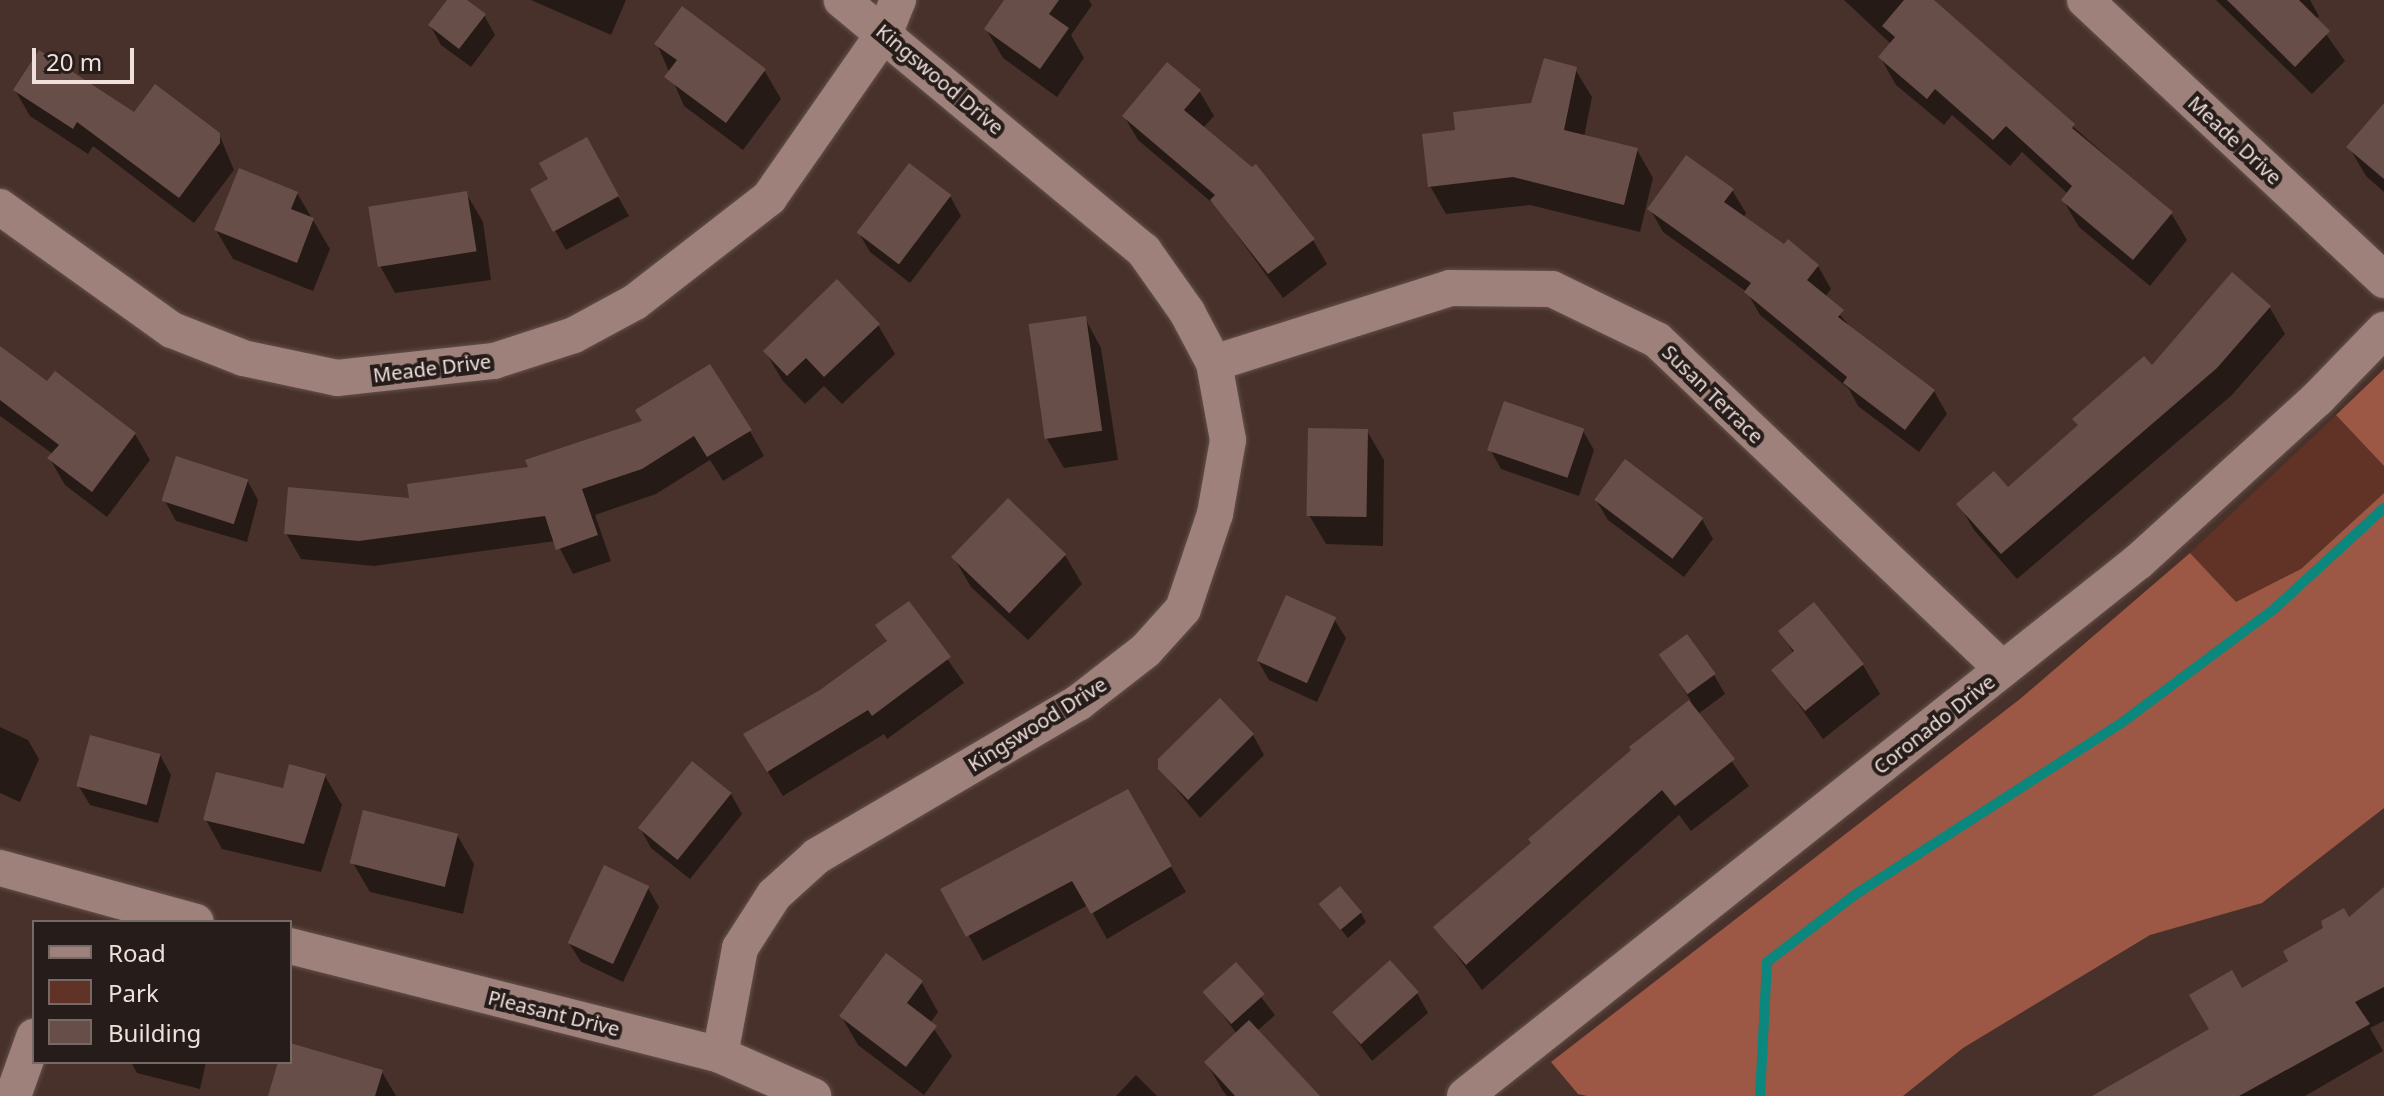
<!DOCTYPE html>
<html>
<head>
<meta charset="utf-8">
<style>
	body { margin:0 }
	#map { position:relative; width:2384px; height:1096px; overflow:hidden; background:#48312a; font-family:"Noto Sans",sans-serif }
	div>[style] { position:absolute }
	[style*='--x'] { left:calc(var(--x)*1px); top:calc(var(--y)*1px); width:calc(var(--w)*1px); rotate:calc(var(--a)*1deg) }
	.green>* { inset:0; background:#613326 }
	.forest>* { inset:0; background:#9c5745 }
	.shadow>* { inset:0; background:#0007 }
	.stream>* { height:10px; margin:-5px; padding:0 5px; transform-origin:5px; border-radius:5px; background:#0b877e }
	.building>* { inset:0; background:#684e48; transform-origin:0 0 }
	.roads { filter:drop-shadow(0 0 2px #63504b) drop-shadow(0 0 2px #63504b) }
	.minor>* { height:36px; margin:-18px; padding:0 18px; transform-origin:18px; border-radius:18px; background:#9d817a }
	span { translate:-50% -50%; white-space:nowrap; text-align:center; line-height:1.15; -webkit-text-stroke:8px #261c19; paint-order:stroke }
	.street-label { font-size:20px; color:#efe0dc }
	.legend { position:absolute; left:32px; top:920px; width:260px; height:144px; box-sizing:border-box; background:#261c19; border:2px solid #766a67; margin:0; padding:10px 14px; list-style:none; font-size:24px; color:#efe0dc }
	.legend li { display:flex; align-items:center; gap:16px; height:40px }
	.legend b { width:40px; border:2px solid #766a67 }
	.scale { position:absolute; left:32px; top:48px; width:102px; height:36px; box-sizing:border-box; border:4px solid #efe0dc; border-top:0; padding-left:10px; font-size:24px; line-height:28px; white-space:nowrap; color:#efe0dc; -webkit-text-stroke:6px #261c19; paint-order:stroke }
</style>
</head>
<body>
<div id="map">
	<div class="green">
		<i style="clip-path:polygon(2336px 415px,2384px 466px,2384px 493px,2301px 569px,2236px 603px,2190px 553px)"></i>
	</div>
	<div class="forest">
		<i style="clip-path:polygon(2384px 369px,2384px 466px,2336px 415px)"></i>
		<i style="clip-path:polygon(2384px 493px,2384px 808px,2262px 903px,2150px 935px,1963px 1048px,1903px 1096px,1587px 1096px,1578px 1094px,1551px 1062px,2020px 699px,2190px 553px,2236px 602px,2301px 569px)"></i>
	</div>
	<div class="shadow">
		<i style="clip-path:polygon(449px 0,464px 0,484px 15px,495px 35px,471px 67px,441px 45px,430px 25px)"></i>
		<i style="clip-path:polygon(531px 0,626px 0,611px 35px)"></i>
		<i style="clip-path:polygon(1007px 0,1089px 0,1092px 5px,1071px 35px,1084px 58px,1057px 97px,1003px 58px,986px 29px)"></i>
		<i style="clip-path:polygon(1844px 0,1930px 0,2171px 213px,2187px 240px,2150px 286px,2079px 227px,2063px 200px,2068px 194px,2022px 152px,2010px 166px,1952px 115px,1944px 125px,1896px 85px,1880px 57px,1891px 44px)"></i>
		<i style="clip-path:polygon(2216px 0,2310px 0,2319px 16px,2316px 20px,2345px 61px,2312px 94px)"></i>
		<i style="clip-path:polygon(657px 44px,764px 70px,781px 99px,743px 150px,684px 106px)"></i>
		<i style="clip-path:polygon(1168px 65px,1200px 92px,1214px 116px,1203px 128px,1313px 240px,1327px 264px,1283px 298px,1216px 206px,1138px 140px,1124px 116px)"></i>
		<i style="clip-path:polygon(1575px 69px,1592px 97px,1584px 137px,1637px 150px,1653px 178px,1640px 232px,1530px 205px,1446px 214px,1430px 186px,1458px 132px,1533px 105px)"></i>
		<i style="clip-path:polygon(15px 90px,219px 134px,234px 170px,194px 223px,93px 146px,88px 154px,30px 116px)"></i>
		<i style="clip-path:polygon(2384px 106px,2384px 192px,2366px 176px,2349px 147px)"></i>
		<i style="clip-path:polygon(586px 140px,629px 216px,566px 250px,532px 190px,551px 179px)"></i>
		<i style="clip-path:polygon(1732px 190px,1746px 213px,1743px 218px,1818px 266px,1831px 289px,1825px 297px,1852px 329px,1934px 391px,1947px 414px,1919px 452px,1858px 406px,1849px 389px,1760px 315px,1747px 292px,1663px 232px,1650px 209px)"></i>
		<i style="clip-path:polygon(297px 193px,330px 249px,313px 291px,233px 259px,216px 230px)"></i>
		<i style="clip-path:polygon(466px 193px,483px 222px,491px 280px,395px 293px,379px 264px)"></i>
		<i style="clip-path:polygon(950px 196px,961px 216px,910px 283px,870px 252px,859px 233px)"></i>
		<i style="clip-path:polygon(2232px 275px,2270px 308px,2285px 334px,2232px 395px,2017px 579px,1974px 530px,1959px 504px,2007px 490px,2152px 368px)"></i>
		<i style="clip-path:polygon(1085px 318px,1101px 348px,1118px 460px,1064px 468px,1047px 439px)"></i>
		<i style="clip-path:polygon(878px 325px,895px 354px,842px 404px,824px 386px,805px 404px,782px 380px,765px 351px)"></i>
		<i style="clip-path:polygon(0 348px,48px 384px,135px 434px,150px 460px,107px 517px,65px 485px,50px 459px,53px 454px,0 416px)"></i>
		<i style="clip-path:polygon(644px 422px,750px 431px,764px 456px,723px 481px,710px 460px,656px 494px,595px 515px,611px 561px,573px 574px,556px 541px,374px 566px,301px 559px,286px 533px,531px 469px)"></i>
		<i style="clip-path:polygon(1367px 431px,1384px 460px,1383px 546px,1326px 544px,1309px 515px)"></i>
		<i style="clip-path:polygon(1583px 431px,1594px 450px,1579px 496px,1501px 469px,1490px 449px)"></i>
		<i style="clip-path:polygon(247px 480px,258px 500px,247px 542px,176px 521px,165px 501px)"></i>
		<i style="clip-path:polygon(1596px 500px,1702px 519px,1713px 539px,1684px 577px,1608px 520px)"></i>
		<i style="clip-path:polygon(1065px 555px,1082px 584px,1028px 640px,971px 587px,954px 558px)"></i>
		<i style="clip-path:polygon(909px 604px,964px 683px,887px 739px,884px 734px,783px 796px,760px 759px,821px 691px,888px 643px,878px 626px)"></i>
		<i style="clip-path:polygon(1334px 619px,1346px 638px,1317px 702px,1269px 680px,1258px 661px)"></i>
		<i style="clip-path:polygon(1781px 632px,1863px 665px,1880px 694px,1823px 739px,1774px 670px,1794px 654px)"></i>
		<i style="clip-path:polygon(1661px 655px,1714px 675px,1725px 694px,1698px 714px,1749px 786px,1691px 831px,1679px 815px,1482px 990px,1436px 927px,1533px 844px,1633px 751px,1631px 747px,1691px 701px)"></i>
		<i style="clip-path:polygon(0 727px,28px 740px,39px 759px,20px 802px,0 793px)"></i>
		<i style="clip-path:polygon(1253px 735px,1264px 755px,1200px 818px,1160px 769px)"></i>
		<i style="clip-path:polygon(160px 755px,171px 775px,158px 823px,90px 805px,78px 785px)"></i>
		<i style="clip-path:polygon(325px 776px,342px 805px,321px 872px,222px 849px,206px 820px)"></i>
		<i style="clip-path:polygon(1127px 792px,1186px 892px,1107px 939px,1088px 905px,983px 961px,943px 890px)"></i>
		<i style="clip-path:polygon(731px 794px,742px 814px,690px 879px,651px 848px,640px 828px)"></i>
		<i style="clip-path:polygon(457px 835px,474px 864px,463px 914px,370px 892px,353px 863px)"></i>
		<i style="clip-path:polygon(648px 888px,659px 907px,623px 982px,581px 962px,569px 943px)"></i>
		<i style="clip-path:polygon(2384px 890px,2384px 1021px,2370px 1028px,2383px 1051px,2305px 1096px,2093px 1096px,2212px 1030px,2242px 991px,2291px 962px)"></i>
		<i style="clip-path:polygon(1321px 905px,1361px 913px,1366px 922px,1348px 938px)"></i>
		<i style="clip-path:polygon(1236px 965px,1275px 1015px,1257px 1031px,1315px 1096px,1227px 1096px,1223px 1091px,1206px 1062px,1237px 1034px,1206px 993px)"></i>
		<i style="clip-path:polygon(922px 983px,938px 1012px,930px 1023px,952px 1056px,924px 1095px,858px 1045px,841px 1016px)"></i>
		<i style="clip-path:polygon(1417px 993px,1428px 1013px,1372px 1061px,1334px 1011px)"></i>
		<i style="clip-path:polygon(290px 1045px,382px 1072px,396px 1096px,270px 1096px,280px 1062px,290px 1062px)"></i>
		<i style="clip-path:polygon(131px 1062px,206px 1062px,200px 1089px,137px 1073px)"></i>
		<i style="clip-path:polygon(1136px 1075px,1157px 1096px,1116px 1096px)"></i>
	</div>
	<div class="stream">
		<i style="--x:1760;--y:1096;--w:134;--a:-87"></i>
		<i style="--x:1767;--y:962;--w:112;--a:-37.4"></i>
		<i style="--x:1856;--y:894;--w:314;--a:-32.8"></i>
		<i style="--x:2120;--y:724;--w:191;--a:-36.7"></i>
		<i style="--x:2273;--y:610;--w:151;--a:-42.6"></i>
	</div>
	<div class="building">
		<i style="clip-path:polygon(447px 0,467px 0,486px 14px,459px 49px,428px 25px)"></i>
		<i style="clip-path:polygon(1004px 0,1059px 0,1049px 14px,1069px 28px,1040px 69px,984px 29px)"></i>
		<i style="clip-path:polygon(1904px 0,1934px 0,2075px 124px,2072px 128px,2173px 212px,2133px 260px,2061px 200px,2072px 186px,2006px 126px,1993px 140px,1935px 89px,1927px 99px,1878px 57px,1895px 37px,1882px 26px)"></i>
		<i style="clip-path:polygon(2227px 0,2299px 0,2330px 31px,2295px 67px)"></i>
		<i style="clip-path:polygon(682px 6px,766px 69px,726px 123px,664px 77px,677px 60px,654px 44px)"></i>
		<i style="clip-path:polygon(39px 50px,134px 112px,155px 84px,220px 133px,220px 143px,179px 198px,77px 122px,73px 129px,13px 90px)"></i>
		<i style="clip-path:polygon(1544px 58px,1577px 67px,1564px 130px,1638px 148px,1624px 205px,1513px 177px,1428px 187px,1422px 134px,1455px 130px,1453px 112px,1531px 103px)"></i>
		<i style="clip-path:polygon(1167px 62px,1201px 90px,1184px 110px,1252px 167px,1256px 164px,1315px 239px,1268px 274px,1210px 200px,1215px 195px,1122px 116px)"></i>
		<i style="clip-path:polygon(2384px 103px,2384px 179px,2346px 147px)"></i>
		<i style="clip-path:polygon(587px 137px,619px 196px,553px 232px,530px 189px,548px 179px,539px 163px)"></i>
		<i style="clip-path:polygon(1686px 155px,1734px 189px,1724px 202px,1784px 244px,1788px 239px,1819px 265px,1807px 280px,1844px 310px,1838px 317px,1935px 390px,1905px 430px,1843px 383px,1847px 377px,1744px 292px,1751px 283px,1647px 209px)"></i>
		<i style="left:909px;top:163px;width:53px;height:87px;rotate:37deg"></i>
		<i style="clip-path:polygon(239px 168px,298px 192px,291px 209px,314px 218px,297px 263px,214px 230px)"></i>
		<i style="left:467px;top:191px;width:61px;height:100px;rotate:81deg"></i>
		<i style="clip-path:polygon(2232px 272px,2271px 306px,2217px 368px,2001px 554px,1956px 504px,1994px 471px,2008px 487px,2078px 425px,2072px 419px,2144px 356px,2152px 365px)"></i>
		<i style="clip-path:polygon(837px 279px,880px 324px,824px 377px,806px 358px,787px 376px,763px 351px)"></i>
		<i style="left:1086px;top:316px;width:116px;height:58px;rotate:82deg"></i>
		<i style="clip-path:polygon(0 346px,47px 381px,55px 371px,136px 433px,92px 492px,47px 458px,59px 445px,0 400px)"></i>
		<i style="clip-path:polygon(710px 364px,752px 430px,707px 457px,694px 436px,642px 469px,582px 489px,598px 535px,556px 550px,545px 516px,359px 541px,284px 534px,288px 487px,409px 498px,407px 484px,528px 467px,525px 460px,642px 421px,635px 410px)"></i>
		<i style="left:1504px;top:401px;width:85px;height:52px;rotate:19deg"></i>
		<i style="left:1308px;top:428px;width:60px;height:88px;rotate:1deg"></i>
		<i style="left:176px;top:456px;width:76px;height:47px;rotate:18deg"></i>
		<i style="left:1625px;top:459px;width:98px;height:51px;rotate:37deg"></i>
		<i style="left:1008px;top:498px;width:81px;height:82px;rotate:44deg"></i>
		<i style="left:1286px;top:595px;width:55px;height:72px;rotate:24deg"></i>
		<i style="clip-path:polygon(909px 601px,951px 657px,872px 716px,868px 710px,767px 772px,743px 734px,820px 690px,887px 641px,875px 625px)"></i>
		<i style="clip-path:polygon(1814px 602px,1864px 664px,1805px 711px,1771px 670px,1794px 651px,1778px 631px)"></i>
		<i style="left:1687px;top:634px;width:49px;height:35px;rotate:54deg"></i>
		<i style="clip-path:polygon(1220px 698px,1254px 734px,1188px 800px,1158px 769px,1158px 759px)"></i>
		<i style="clip-path:polygon(1689px 700px,1735px 759px,1675px 806px,1662px 790px,1466px 965px,1433px 927px,1531px 843px,1528px 839px,1631px 750px,1629px 747px)"></i>
		<i style="left:90px;top:735px;width:73px;height:53px;rotate:15deg"></i>
		<i style="left:692px;top:761px;width:51px;height:86px;rotate:39deg"></i>
		<i style="clip-path:polygon(289px 764px,326px 774px,304px 844px,203px 820px,216px 772px,283px 788px)"></i>
		<i style="clip-path:polygon(1128px 789px,1172px 866px,1091px 914px,1072px 881px,966px 937px,940px 889px)"></i>
		<i style="left:363px;top:810px;width:98px;height:55px;rotate:14deg"></i>
		<i style="left:604px;top:865px;width:50px;height:86px;rotate:25deg"></i>
		<i style="left:1340px;top:886px;width:34px;height:28px;rotate:50deg"></i>
		<i style="clip-path:polygon(2384px 887px,2384px 987px,2355px 1002px,2370px 1024px,2239px 1096px,2092px 1096px,2209px 1029px,2189px 995px,2232px 970px,2242px 988px,2288px 961px,2283px 951px,2323px 928px,2321px 921px,2344px 908px,2349px 917px)"></i>
		<i style="clip-path:polygon(886px 953px,923px 981px,907px 1003px,937px 1026px,906px 1067px,839px 1016px)"></i>
		<i style="left:1390px;top:960px;width:43px;height:78px;rotate:48deg"></i>
		<i style="left:1236px;top:962px;width:43px;height:45px;rotate:48deg"></i>
		<i style="clip-path:polygon(1249px 1020px,1320px 1096px,1235px 1096px,1204px 1062px)"></i>
		<i style="clip-path:polygon(290px 1043px,383px 1070px,375px 1096px,268px 1096px,278px 1062px,290px 1062px)"></i>
	</div>
	<div class="roads">
		<div class="minor">
			<i style="--x:2085;--y:0;--w:410;--a:43.1"></i>
			<i style="--x:0;--y:207;--w:211;--a:35.6"></i>
			<i style="--x:172;--y:330;--w:76;--a:21.5"></i>
			<i style="--x:243;--y:358;--w:96;--a:12"></i>
			<i style="--x:337;--y:378;--w:158;--a:-6.2"></i>
			<i style="--x:494;--y:361;--w:84;--a:-18"></i>
			<i style="--x:574;--y:335;--w:69;--a:-28.4"></i>
			<i style="--x:635;--y:302;--w:170;--a:-37.8"></i>
			<i style="--x:769;--y:198;--w:203;--a:-55.1"></i>
			<i style="--x:885;--y:32;--w:35;--a:-68"></i>
			<i style="--x:1214;--y:363;--w:248;--a:-17.6"></i>
			<i style="--x:1450;--y:288;--w:102;--a:0.6"></i>
			<i style="--x:1552;--y:289;--w:117;--a:25.9"></i>
			<i style="--x:1657;--y:340;--w:477;--a:43.6"></i>
			<i style="--x:0;--y:868;--w:203;--a:15.4"></i>
			<i style="--x:290;--y:946;--w:444;--a:14.2"></i>
			<i style="--x:720;--y:1055;--w:102;--a:23.8"></i>
			<i style="--x:720;--y:1055;--w:109;--a:-79.4"></i>
			<i style="--x:740;--y:948;--w:63;--a:-57.3"></i>
			<i style="--x:774;--y:895;--w:58;--a:-42.2"></i>
			<i style="--x:817;--y:856;--w:303;--a:-30.4"></i>
			<i style="--x:1078;--y:703;--w:86;--a:-37.9"></i>
			<i style="--x:1146;--y:650;--w:55;--a:-47.9"></i>
			<i style="--x:1183;--y:609;--w:100;--a:-71.4"></i>
			<i style="--x:1215;--y:514;--w:75;--a:-80"></i>
			<i style="--x:1228;--y:440;--w:78;--a:-100.3"></i>
			<i style="--x:1214;--y:363;--w:58;--a:-117.9"></i>
			<i style="--x:1187;--y:312;--w:75;--a:-125.2"></i>
			<i style="--x:1144;--y:251;--w:393;--a:-140.3"></i>
			<i style="--x:13;--y:1096;--w:63;--a:-70.4"></i>
			<i style="--x:1465;--y:1096;--w:861;--a:-38.44"></i>
			<i style="--x:2139;--y:561;--w:242;--a:-42.3"></i>
			<i style="--x:2318;--y:398;--w:95;--a:-45.9"></i>
		</div>
	</div>
	<div class="street-label">
		<span style="left:940px;top:79px;rotate:40deg">Kingswood Drive</span>
		<span style="left:2235px;top:140px;rotate:43deg">Meade Drive</span>
		<span style="left:432px;top:368px;rotate:-7deg">Meade Drive</span>
		<span style="left:1713px;top:394px;rotate:44deg">Susan Terrace</span>
		<span style="left:1037px;top:724px;rotate:-32deg">Kingswood Drive</span>
		<span style="left:1934px;top:724px;rotate:-38deg">Coronado Drive</span>
		<span style="left:554px;top:1013px;rotate:14deg">Pleasant Drive</span>
	</div>
	<ul class="legend">
	<li><b style="height:10px;background:#9d817a"></b>Road</li>
	<li><b style="height:22px;background:#613326"></b>Park</li>
	<li><b style="height:22px;background:#684e48"></b>Building</li>
	</ul>
	<div class="scale">20 m</div>
</div>
</body>
</html>
